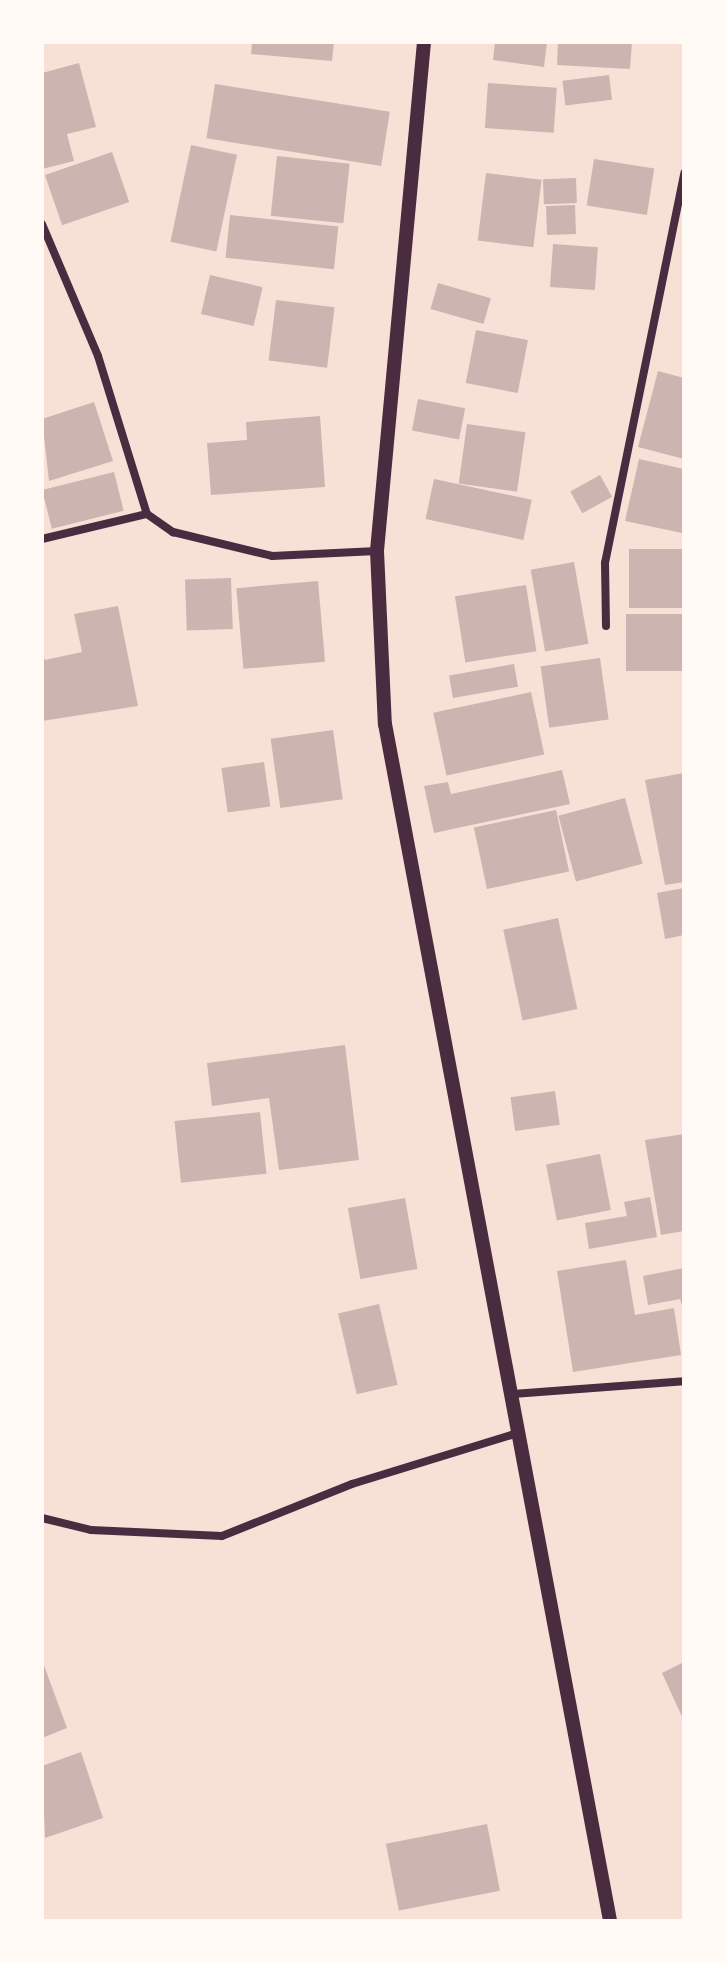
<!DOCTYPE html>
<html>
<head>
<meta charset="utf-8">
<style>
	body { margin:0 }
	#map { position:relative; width:726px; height:1963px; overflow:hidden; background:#f7e1d7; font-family:Karla,sans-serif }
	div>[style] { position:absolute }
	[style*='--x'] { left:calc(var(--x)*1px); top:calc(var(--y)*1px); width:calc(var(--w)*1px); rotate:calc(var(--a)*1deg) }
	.building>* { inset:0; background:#ccb4b1; transform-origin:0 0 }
	.minor>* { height:8px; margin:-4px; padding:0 4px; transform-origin:4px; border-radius:4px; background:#4a2c40 }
	.tertiary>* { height:14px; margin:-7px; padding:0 7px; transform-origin:7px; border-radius:7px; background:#4a2c40 }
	span { translate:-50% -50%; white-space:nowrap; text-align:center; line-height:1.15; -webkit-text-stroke:8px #fffaf5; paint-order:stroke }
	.frame { position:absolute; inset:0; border:44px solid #fffaf5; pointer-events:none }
</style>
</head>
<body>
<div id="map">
	<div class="building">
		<i style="clip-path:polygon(252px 42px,334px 42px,332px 61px,251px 54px)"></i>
		<i style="clip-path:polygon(495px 42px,547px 42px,544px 67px,493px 60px)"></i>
		<i style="clip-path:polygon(558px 42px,632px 42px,630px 69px,557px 65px)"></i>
		<i style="clip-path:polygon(79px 63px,96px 127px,67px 134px,74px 161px,42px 169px,42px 73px)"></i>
		<i style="left:609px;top:75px;width:25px;height:47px;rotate:83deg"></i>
		<i style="left:488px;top:83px;width:69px;height:45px;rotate:4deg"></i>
		<i style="left:215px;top:84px;width:177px;height:55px;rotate:9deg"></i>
		<i style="left:191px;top:145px;width:47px;height:99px;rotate:12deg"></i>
		<i style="left:112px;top:152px;width:53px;height:71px;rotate:71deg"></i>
		<i style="left:277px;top:156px;width:73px;height:60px;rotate:6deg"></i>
		<i style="left:594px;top:159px;width:61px;height:47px;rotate:9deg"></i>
		<i style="left:486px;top:173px;width:56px;height:68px;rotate:7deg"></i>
		<i style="left:576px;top:178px;width:25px;height:33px;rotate:88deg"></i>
		<i style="left:575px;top:205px;width:29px;height:29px;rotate:88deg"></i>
		<i style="left:230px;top:215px;width:109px;height:43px;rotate:6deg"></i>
		<i style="left:553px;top:244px;width:45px;height:43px;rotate:4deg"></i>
		<i style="left:210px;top:275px;width:54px;height:40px;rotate:13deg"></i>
		<i style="left:438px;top:283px;width:55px;height:27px;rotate:16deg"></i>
		<i style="left:276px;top:300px;width:59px;height:61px;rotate:7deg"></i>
		<i style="left:476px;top:330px;width:53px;height:54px;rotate:11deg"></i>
		<i style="clip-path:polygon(658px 371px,684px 378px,684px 459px,638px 447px)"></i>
		<i style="left:418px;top:399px;width:48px;height:32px;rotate:11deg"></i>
		<i style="clip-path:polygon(94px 402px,113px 461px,49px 481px,42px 419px)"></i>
		<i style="clip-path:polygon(320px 416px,325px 487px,211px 495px,207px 443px,247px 440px,246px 422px)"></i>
		<i style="left:467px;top:424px;width:59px;height:60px;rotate:8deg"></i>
		<i style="clip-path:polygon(639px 459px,684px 469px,682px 533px,625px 521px)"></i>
		<i style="left:114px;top:472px;width:40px;height:74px;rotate:76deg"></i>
		<i style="left:600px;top:475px;width:25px;height:34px;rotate:61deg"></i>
		<i style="left:434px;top:479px;width:100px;height:41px;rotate:12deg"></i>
		<i style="left:684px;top:549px;width:59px;height:55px;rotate:90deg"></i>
		<i style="left:574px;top:562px;width:83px;height:44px;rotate:80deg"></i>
		<i style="left:231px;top:578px;width:51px;height:46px;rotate:88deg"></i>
		<i style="left:318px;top:581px;width:81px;height:82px;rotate:85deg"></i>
		<i style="left:526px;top:585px;width:67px;height:72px;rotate:81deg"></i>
		<i style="clip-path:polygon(118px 606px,138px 706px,42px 721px,42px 652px,45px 660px,82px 652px,74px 614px)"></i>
		<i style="left:684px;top:614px;width:57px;height:58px;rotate:90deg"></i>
		<i style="left:600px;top:658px;width:62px;height:60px;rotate:82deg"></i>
		<i style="left:514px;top:664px;width:23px;height:66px;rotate:80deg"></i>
		<i style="left:531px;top:692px;width:64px;height:100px;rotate:78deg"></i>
		<i style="left:333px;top:730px;width:70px;height:63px;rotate:82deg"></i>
		<i style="left:264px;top:762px;width:45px;height:43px;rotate:82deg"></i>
		<i style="clip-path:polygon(562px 770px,570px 804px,434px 833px,424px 786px,448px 782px,451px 794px)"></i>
		<i style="clip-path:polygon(684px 773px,684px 882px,665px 885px,645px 780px)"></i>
		<i style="left:625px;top:798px;width:68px;height:69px;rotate:75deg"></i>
		<i style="left:556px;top:810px;width:63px;height:84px;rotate:78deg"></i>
		<i style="clip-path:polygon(684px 888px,684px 935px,665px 939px,657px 893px)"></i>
		<i style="left:558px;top:918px;width:93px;height:56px;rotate:78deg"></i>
		<i style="clip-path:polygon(345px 1045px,359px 1160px,279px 1170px,269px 1098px,212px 1106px,207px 1063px)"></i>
		<i style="left:555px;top:1091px;width:34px;height:45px;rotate:82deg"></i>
		<i style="left:260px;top:1112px;width:62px;height:86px;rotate:84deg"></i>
		<i style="clip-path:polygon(684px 1134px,684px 1231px,661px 1235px,645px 1140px)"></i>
		<i style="left:600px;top:1154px;width:57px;height:55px;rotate:79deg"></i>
		<i style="clip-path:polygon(650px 1197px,657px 1237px,589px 1249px,585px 1223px,627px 1216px,624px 1202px)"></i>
		<i style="left:405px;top:1198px;width:72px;height:58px;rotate:80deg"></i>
		<i style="clip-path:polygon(626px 1260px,635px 1315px,674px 1308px,681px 1355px,573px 1372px,557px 1271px)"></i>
		<i style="clip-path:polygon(684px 1268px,684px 1312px,680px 1299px,648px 1305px,643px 1276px)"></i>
		<i style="left:379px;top:1304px;width:83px;height:42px;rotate:77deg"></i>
		<i style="clip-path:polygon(42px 1660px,67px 1728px,42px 1738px)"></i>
		<i style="clip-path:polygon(684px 1662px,684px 1721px,662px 1673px)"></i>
		<i style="clip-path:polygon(81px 1752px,103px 1818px,45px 1838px,42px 1766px)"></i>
		<i style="left:487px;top:1824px;width:68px;height:103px;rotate:79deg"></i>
	</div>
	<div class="minor">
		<i style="--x:42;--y:224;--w:143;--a:67"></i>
		<i style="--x:98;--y:356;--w:165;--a:72.8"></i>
		<i style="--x:42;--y:539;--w:108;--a:-13.4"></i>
		<i style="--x:147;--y:514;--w:32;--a:35"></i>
		<i style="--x:173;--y:532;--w:102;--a:13.6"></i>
		<i style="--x:272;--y:556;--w:105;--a:-2.7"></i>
		<i style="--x:606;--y:626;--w:63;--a:-90.9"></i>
		<i style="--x:605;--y:563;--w:398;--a:-78.5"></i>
		<i style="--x:513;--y:1394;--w:171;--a:-4.3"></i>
		<i style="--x:42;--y:1518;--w:50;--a:13.8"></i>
		<i style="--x:91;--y:1530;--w:131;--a:2.6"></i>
		<i style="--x:222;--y:1536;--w:140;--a:-21.8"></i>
		<i style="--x:352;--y:1484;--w:174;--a:-17.1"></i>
	</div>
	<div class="tertiary">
		<i style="--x:424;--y:42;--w:511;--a:95.28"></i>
		<i style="--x:377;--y:551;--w:173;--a:87.4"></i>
		<i style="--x:385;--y:724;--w:1218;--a:79.35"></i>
	</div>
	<div class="frame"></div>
</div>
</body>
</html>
